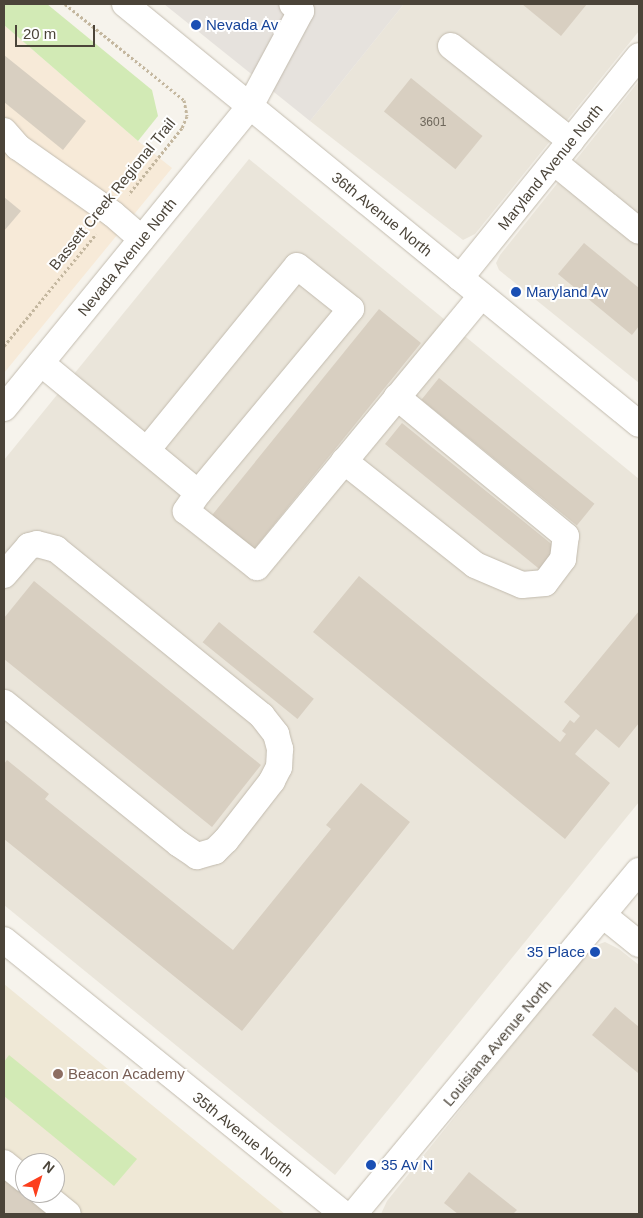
<!DOCTYPE html>
<html>
<head>
<meta charset="utf-8">
<style>
	body { margin:0 }
	#map { position:relative; width:643px; height:1218px; overflow:hidden; background:#f6f3ec; font-family:Arial,sans-serif }
	div>[style] { position:absolute }
	[style*='--x'] { left:calc(var(--x)*1px); top:calc(var(--y)*1px); width:calc(var(--w)*1px); rotate:calc(var(--a)*1deg) }
	.residential>* { inset:0; background:#eae5da }
	.commercial>* { inset:0; background:#f7ead8 }
	.industrial>* { inset:0; background:#e6e2dd }
	.education>* { inset:0; background:#efe8d6 }
	.green>* { inset:0; background:#d2eab5 }
	.building>* { inset:0; background:#d8cfc1; transform-origin:0 0 }
	.path>* { height:3px; margin-top:-1.5px; transform-origin:0; background:repeating-linear-gradient(90deg,#c4b79f 0 2.5px,transparent 0 5px) }
	.roads { filter:drop-shadow(0 0 1px #c2bbae) drop-shadow(0 0 1px #c2bbae) }
	.minor>* { height:26px; margin:-13px; padding:0 13px; transform-origin:13px; border-radius:13px; background:#fff }
	.dots>* { width:14px; height:14px; translate:-50% -50%; box-sizing:border-box; border:2px solid #fff; border-radius:50% }
	span { translate:-50% -50%; white-space:nowrap; text-align:center; line-height:1.15; -webkit-text-stroke:4px #fff; paint-order:stroke }
	.number-label { font-size:12px; color:#6e675b }
	.number-label span { -webkit-text-stroke-width:0 }
	.transit-label { font-size:15px; color:#164399 }
	.left { translate:0 -50%; text-align:left }
	.right { translate:-100% -50%; text-align:right }
	.street-label { font-size:15px; color:#4b4439 }
	.education-label { font-size:15px; color:#785e54 }
	.frame { position:absolute; inset:0; border:5px solid #4b4439; pointer-events:none }
	.north { position:absolute; left:15px; top:1153px; width:50px; height:50px; box-sizing:border-box; background:#fff; border:1px solid #b7b4b0; border-radius:50%; rotate:39deg; font-size:14px; font-weight:700; line-height:20px; text-align:center; color:#4b4439 }
	.north::after { content:''; display:block; margin:auto; width:18px; height:22px; background:#fc3f1d; clip-path:polygon(50% 0,100% 100%,50% 72%,0 100%) }
	.scale { position:absolute; left:15px; top:25px; width:80px; height:22px; box-sizing:border-box; border:2px solid #4b4439; border-top:0; padding-left:6px; font-size:15px; line-height:18px; white-space:nowrap; color:#4b4439; -webkit-text-stroke:4px #fff; paint-order:stroke }
</style>
</head>
<body>
<div id="map">
	<div class="residential">
		<i style="clip-path:polygon(404px 4px,639px 4px,639px 31px,475px 234px,463px 240px,310px 121px)"></i>
		<i style="clip-path:polygon(639px 81px,639px 383px,499px 270px,496px 263px,500px 255px)"></i>
		<i style="clip-path:polygon(249px 159px,639px 479px,639px 802px,335px 1175px,4px 905px,4px 460px)"></i>
		<i style="clip-path:polygon(605px 942px,619px 949px,639px 965px,639px 1214px,381px 1214px,387px 1201px,591px 947px)"></i>
	</div>
	<div class="commercial">
		<i style="clip-path:polygon(4px 25px,138px 141px,172px 168px,4px 373px)"></i>
	</div>
	<div class="industrial">
		<i style="clip-path:polygon(164px 4px,404px 4px,310px 121px)"></i>
	</div>
	<div class="education">
		<i style="clip-path:polygon(evenodd,4px 984px,285px 1214px,4px 1214px,4px 984px,25px 1163px,55px 1163px,55px 1193px,25px 1193px,25px 1163px)"></i>
	</div>
	<div class="green">
		<i style="clip-path:polygon(4px 4px,47px 4px,152px 90px,158px 116px,138px 141px,4px 25px)"></i>
		<i style="clip-path:polygon(9px 1055px,137px 1159px,114px 1186px,4px 1096px,4px 1062px)"></i>
	</div>
	<div class="building">
		<i style="clip-path:polygon(522px 4px,587px 4px,561px 36px)"></i>
		<i style="clip-path:polygon(4px 55px,86px 121px,63px 150px,4px 102px)"></i>
		<i style="left:411px;top:78px;width:92px;height:43px;rotate:39deg"></i>
		<i style="clip-path:polygon(4px 197px,21px 211px,4px 231px)"></i>
		<i style="clip-path:polygon(584px 243px,639px 288px,639px 326px,632px 335px,558px 274px)"></i>
		<i style="left:379px;top:309px;width:54px;height:267px;rotate:39deg"></i>
		<i style="left:439px;top:378px;width:200px;height:28px;rotate:39deg"></i>
		<i style="left:402px;top:423px;width:201px;height:27px;rotate:39deg"></i>
		<i style="clip-path:polygon(359px 576px,560px 742px,566px 734px,562px 731px,570px 720px,574px 723px,580px 716px,564px 702px,639px 611px,639px 723px,619px 748px,596px 729px,575px 754px,610px 783px,565px 839px,313px 632px)"></i>
		<i style="clip-path:polygon(34px 581px,261px 765px,212px 827px,4px 659px,4px 618px)"></i>
		<i style="left:219px;top:622px;width:122px;height:26px;rotate:39deg"></i>
		<i style="clip-path:polygon(7px 760px,49px 794px,45px 799px,233px 950px,331px 829px,326px 825px,361px 783px,410px 822px,242px 1031px,4px 839px,4px 764px)"></i>
		<i style="clip-path:polygon(615px 1007px,639px 1027px,638px 1073px,592px 1035px)"></i>
		<i style="clip-path:polygon(469px 1172px,517px 1210px,513px 1214px,458px 1214px,444px 1203px)"></i>
		<i style="clip-path:polygon(4px 1179px,47px 1214px,4px 1214px)"></i>
	</div>
	<div class="path">
		<i style="--x:65;--y:4;--w:153;--a:38.9"></i>
		<i style="--x:184;--y:100;--w:16;--a:79"></i>
		<i style="--x:187;--y:116;--w:13;--a:113"></i>
		<i style="--x:182;--y:128;--w:85;--a:128.8"></i>
		<i style="--x:4;--y:346;--w:145;--a:-50.6"></i>
	</div>
	<div class="roads">
		<div class="minor">
			<i style="--x:125;--y:4;--w:664;--a:39.25"></i>
			<i style="--x:451;--y:46;--w:153;--a:38.4"></i>
			<i style="--x:4;--y:131;--w:21;--a:49"></i>
			<i style="--x:18;--y:147;--w:116;--a:35.2"></i>
			<i style="--x:113;--y:214;--w:38;--a:41"></i>
			<i style="--x:554;--y:162;--w:109;--a:39.1"></i>
			<i style="--x:460;--y:278;--w:285;--a:-51.1"></i>
			<i style="--x:41;--y:363;--w:204;--a:39.6"></i>
			<i style="--x:198;--y:493;--w:22;--a:124"></i>
			<i style="--x:186;--y:511;--w:90;--a:38.3"></i>
			<i style="--x:257;--y:567;--w:352;--a:-50.4"></i>
			<i style="--x:4;--y:408;--w:390;--a:-50.8"></i>
			<i style="--x:250;--y:106;--w:108;--a:-61.8"></i>
			<i style="--x:301;--y:11;--w:11;--a:-142"></i>
			<i style="--x:147;--y:450;--w:237;--a:-50.8"></i>
			<i style="--x:297;--y:266;--w:69;--a:38.5"></i>
			<i style="--x:351;--y:309;--w:239;--a:129.7"></i>
			<i style="--x:344;--y:461;--w:167;--a:38.4"></i>
			<i style="--x:475;--y:565;--w:51;--a:23.1"></i>
			<i style="--x:522;--y:585;--w:23;--a:-5"></i>
			<i style="--x:545;--y:583;--w:30;--a:-53"></i>
			<i style="--x:563;--y:559;--w:23;--a:-83"></i>
			<i style="--x:566;--y:536;--w:219;--a:-140.6"></i>
			<i style="--x:4;--y:575;--w:38;--a:-49"></i>
			<i style="--x:29;--y:546;--w:8;--a:-14"></i>
			<i style="--x:37;--y:544;--w:20;--a:15"></i>
			<i style="--x:56;--y:549;--w:265;--a:39"></i>
			<i style="--x:262;--y:716;--w:23;--a:52"></i>
			<i style="--x:276;--y:734;--w:16;--a:75"></i>
			<i style="--x:280;--y:749;--w:18;--a:93"></i>
			<i style="--x:279;--y:767;--w:16;--a:117"></i>
			<i style="--x:272;--y:781;--w:75;--a:127.9"></i>
			<i style="--x:226;--y:840;--w:16;--a:135"></i>
			<i style="--x:215;--y:851;--w:19;--a:164"></i>
			<i style="--x:197;--y:856;--w:22;--a:-146"></i>
			<i style="--x:179;--y:844;--w:225;--a:-141.1"></i>
			<i style="--x:603;--y:915;--w:46;--a:38.9"></i>
			<i style="--x:4;--y:940;--w:436;--a:38.9"></i>
			<i style="--x:4;--y:1163;--w:27;--a:39"></i>
			<i style="--x:42;--y:1193;--w:33;--a:39"></i>
			<i style="--x:354;--y:1214;--w:446;--a:-50.3"></i>
		</div>
	</div>
	<div class="dots">
		<i style="left:196px;top:25px;background:#1a4fb4"></i>
		<i style="left:516px;top:292px;background:#1a4fb4"></i>
		<i style="left:595px;top:952px;background:#1a4fb4"></i>
		<i style="left:58px;top:1074px;background:#8d6e63"></i>
		<i style="left:371px;top:1165px;background:#1a4fb4"></i>
	</div>
	<div class="number-label">
		<span style="left:433px;top:123px">3601</span>
	</div>
	<div class="transit-label">
		<span class="left" style="left:206px;top:25px">Nevada Av</span>
		<span class="left" style="left:526px;top:292px">Maryland Av</span>
		<span class="right" style="left:585px;top:952px">35 Place</span>
		<span class="left" style="left:381px;top:1165px">35 Av N</span>
	</div>
	<div class="street-label">
		<span style="left:550px;top:167px;rotate:-51deg">Maryland Avenue North</span>
		<span style="left:112px;top:194px;rotate:-51deg">Bassett Creek Regional Trail</span>
		<span style="left:382px;top:214px;rotate:39deg">36th Avenue North</span>
		<span style="left:127px;top:257px;rotate:-51deg">Nevada Avenue North</span>
		<span style="left:497px;top:1043px;rotate:-50deg">Louisiana Avenue North</span>
		<span style="left:243px;top:1134px;rotate:39deg">35th Avenue North</span>
	</div>
	<div class="education-label">
		<span class="left" style="left:68px;top:1074px">Beacon Academy</span>
	</div>
	<div class="frame"></div>
	<div class="north">N</div>
	<div class="scale">20 m</div>
</div>
</body>
</html>
